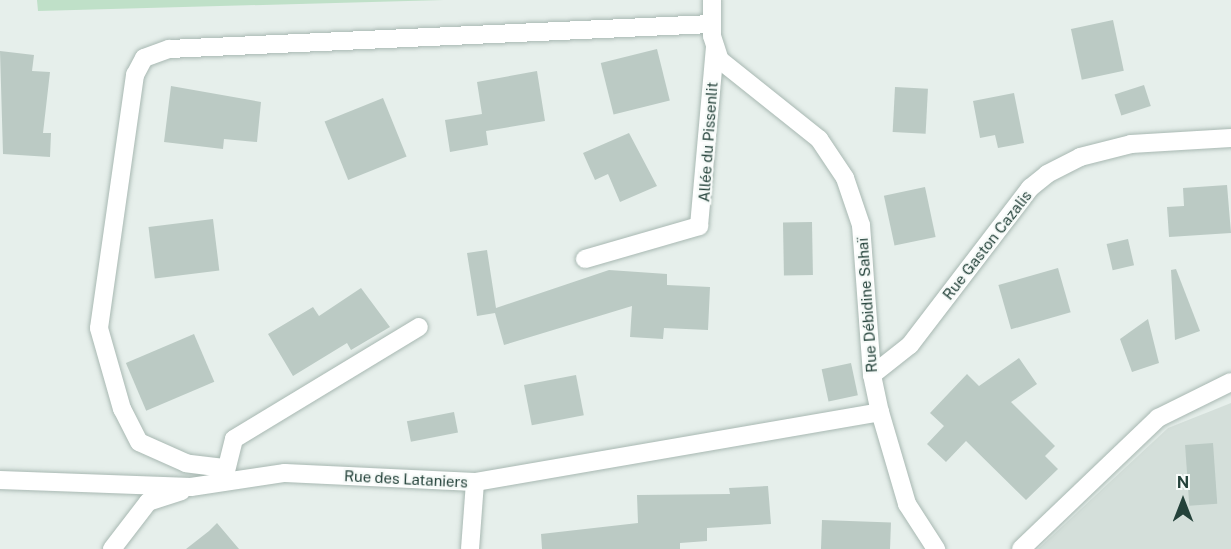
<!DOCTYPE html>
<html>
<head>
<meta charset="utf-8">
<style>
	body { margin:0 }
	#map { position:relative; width:1231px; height:549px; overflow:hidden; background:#e6efeb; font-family:"Public Sans",sans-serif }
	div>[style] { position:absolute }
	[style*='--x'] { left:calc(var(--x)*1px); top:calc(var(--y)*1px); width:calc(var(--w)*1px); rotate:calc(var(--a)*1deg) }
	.built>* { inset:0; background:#d4dfda }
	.green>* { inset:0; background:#bfe0c8 }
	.building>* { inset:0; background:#bbcac4; transform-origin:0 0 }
	.roads { filter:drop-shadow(0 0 2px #a8b8b2) drop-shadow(0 0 2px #a8b8b2) }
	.minor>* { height:18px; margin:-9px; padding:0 9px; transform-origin:9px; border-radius:9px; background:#fff }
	span { translate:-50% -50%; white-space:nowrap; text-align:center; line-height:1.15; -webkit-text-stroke:4.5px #f7fbf9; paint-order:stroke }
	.street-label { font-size:15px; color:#24423a }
	.north { position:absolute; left:1153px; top:471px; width:60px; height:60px; -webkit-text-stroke:4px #f7fbf9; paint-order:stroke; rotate:0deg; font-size:16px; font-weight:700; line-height:24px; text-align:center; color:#24423a }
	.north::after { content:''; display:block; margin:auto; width:21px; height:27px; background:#24423a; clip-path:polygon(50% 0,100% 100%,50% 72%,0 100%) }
</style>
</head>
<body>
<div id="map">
	<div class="built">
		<i style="clip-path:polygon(1231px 403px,1231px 549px,1038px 549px,1168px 428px)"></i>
	</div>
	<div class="green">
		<i style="clip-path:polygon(37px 0,444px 0,38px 11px)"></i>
	</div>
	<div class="building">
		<i style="left:1113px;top:20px;width:52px;height:43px;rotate:78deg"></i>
		<i style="left:657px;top:49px;width:53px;height:58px;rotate:76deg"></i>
		<i style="clip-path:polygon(0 51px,34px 55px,32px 71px,50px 72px,43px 133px,51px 133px,50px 157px,3px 154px)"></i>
		<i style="clip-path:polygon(537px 71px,545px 121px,486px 131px,488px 145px,450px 152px,445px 120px,482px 114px,477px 82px)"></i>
		<i style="left:1144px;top:85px;width:22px;height:31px;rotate:72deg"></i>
		<i style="clip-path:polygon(171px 86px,261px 102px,257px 142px,224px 139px,223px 149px,164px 142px)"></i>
		<i style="left:895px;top:87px;width:33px;height:45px;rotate:3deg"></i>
		<i style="clip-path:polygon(1014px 93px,1024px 143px,998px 148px,995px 135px,980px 138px,973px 101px)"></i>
		<i style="left:383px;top:98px;width:63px;height:63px;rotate:68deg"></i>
		<i style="clip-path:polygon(629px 133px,657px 186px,620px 202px,608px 174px,595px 180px,583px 153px)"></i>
		<i style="clip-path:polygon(1227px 185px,1231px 233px,1169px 237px,1167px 207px,1184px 206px,1183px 188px)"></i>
		<i style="left:925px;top:187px;width:51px;height:42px;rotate:78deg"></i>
		<i style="left:213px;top:219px;width:52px;height:65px;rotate:83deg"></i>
		<i style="left:812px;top:222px;width:53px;height:29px;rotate:89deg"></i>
		<i style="left:1128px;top:239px;width:27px;height:22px;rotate:77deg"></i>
		<i style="clip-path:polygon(487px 250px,496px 308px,609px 270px,667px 274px,667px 285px,710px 287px,708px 330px,664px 328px,663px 339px,630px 337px,632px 306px,504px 345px,495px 313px,477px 316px,467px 253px)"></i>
		<i style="left:1058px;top:268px;width:46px;height:62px;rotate:74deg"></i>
		<i style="clip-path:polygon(1176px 269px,1200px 331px,1175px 340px,1171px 270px)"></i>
		<i style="clip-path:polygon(361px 288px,390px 327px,351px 350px,347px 343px,293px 376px,268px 334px,313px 307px,319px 316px)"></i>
		<i style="clip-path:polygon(1148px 319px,1159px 363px,1132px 372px,1120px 339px)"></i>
		<i style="left:194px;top:334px;width:52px;height:74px;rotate:67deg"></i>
		<i style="clip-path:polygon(1019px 358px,1037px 384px,1011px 402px,1055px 446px,1045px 456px,1058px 469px,1026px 500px,966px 441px,946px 462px,927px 444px,944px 426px,930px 413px,967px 374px,979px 386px)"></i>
		<i style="left:851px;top:363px;width:33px;height:30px;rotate:78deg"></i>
		<i style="left:576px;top:375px;width:41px;height:53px;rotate:79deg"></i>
		<i style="left:454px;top:412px;width:21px;height:48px;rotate:79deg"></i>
		<i style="left:1213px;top:443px;width:61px;height:28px;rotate:86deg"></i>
		<i style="clip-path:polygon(768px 486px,771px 524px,707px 528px,707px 541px,680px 543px,680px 549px,542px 549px,541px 534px,638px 523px,637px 495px,730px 494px,729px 488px)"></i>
		<i style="left:822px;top:520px;width:69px;height:29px;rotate:2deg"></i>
		<i style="clip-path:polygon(217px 523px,239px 549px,186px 549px,209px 531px)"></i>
	</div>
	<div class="roads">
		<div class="minor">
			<i style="--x:712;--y:0;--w:36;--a:90"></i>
			<i style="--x:712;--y:36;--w:25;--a:72"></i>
			<i style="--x:720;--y:60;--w:127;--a:38.6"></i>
			<i style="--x:819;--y:139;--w:47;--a:56.3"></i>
			<i style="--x:845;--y:178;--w:50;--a:71.2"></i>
			<i style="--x:861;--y:225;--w:150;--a:85.8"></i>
			<i style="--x:872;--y:375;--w:38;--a:78"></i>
			<i style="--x:880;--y:412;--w:96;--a:73.6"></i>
			<i style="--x:907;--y:504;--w:54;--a:57.2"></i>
			<i style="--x:585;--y:259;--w:119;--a:-16.1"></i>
			<i style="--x:699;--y:226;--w:179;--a:-84.9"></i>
			<i style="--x:872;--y:375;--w:48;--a:-38.3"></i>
			<i style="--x:910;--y:345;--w:198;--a:-52.6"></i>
			<i style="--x:1030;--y:188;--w:22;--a:-39"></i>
			<i style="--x:1047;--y:174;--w:37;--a:-27"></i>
			<i style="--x:1080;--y:157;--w:53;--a:-14.3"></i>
			<i style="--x:1131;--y:144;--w:100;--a:-3.4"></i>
			<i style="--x:224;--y:468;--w:38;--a:-173"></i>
			<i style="--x:186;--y:463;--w:51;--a:-155.9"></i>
			<i style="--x:139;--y:442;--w:37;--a:-117"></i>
			<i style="--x:122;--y:409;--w:84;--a:-105.9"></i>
			<i style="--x:99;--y:328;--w:256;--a:-81.9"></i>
			<i style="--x:135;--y:75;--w:19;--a:-62"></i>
			<i style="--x:144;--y:58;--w:27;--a:-20"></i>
			<i style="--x:169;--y:49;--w:543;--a:-2.64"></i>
			<i style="--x:224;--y:479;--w:41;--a:-76"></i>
			<i style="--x:234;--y:439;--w:216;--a:-31.2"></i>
			<i style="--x:0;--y:480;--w:191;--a:2.1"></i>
			<i style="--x:191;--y:487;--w:95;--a:-8.5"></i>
			<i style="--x:285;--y:473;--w:190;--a:2.7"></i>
			<i style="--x:475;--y:482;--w:411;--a:-9.8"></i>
			<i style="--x:112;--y:549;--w:59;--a:-52.5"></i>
			<i style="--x:148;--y:502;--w:35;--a:-18"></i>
			<i style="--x:470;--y:549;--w:67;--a:-85.7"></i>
			<i style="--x:1021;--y:549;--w:190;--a:-43.7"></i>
			<i style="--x:1158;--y:418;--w:81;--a:-26.3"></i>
		</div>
	</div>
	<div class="street-label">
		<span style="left:708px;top:142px;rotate:-86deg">Allée du Pissenlit</span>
		<span style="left:987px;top:245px;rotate:-52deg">Rue Gaston Cazalis</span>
		<span style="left:867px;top:305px;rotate:-94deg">Rue Débidine Sahaï</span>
		<span style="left:406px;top:479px;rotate:3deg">Rue des Lataniers</span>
	</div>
	<div class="north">N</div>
</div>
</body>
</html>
